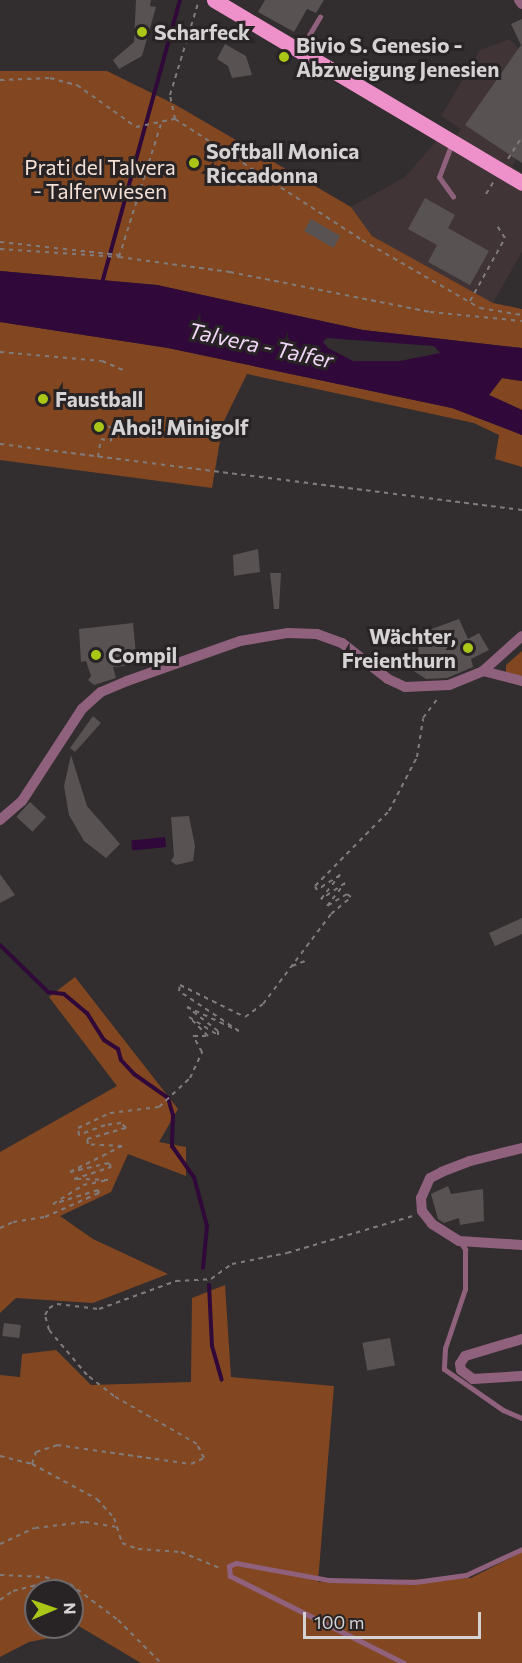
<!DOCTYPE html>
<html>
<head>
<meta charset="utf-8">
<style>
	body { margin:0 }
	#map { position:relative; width:522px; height:1663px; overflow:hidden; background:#322d2e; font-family:Commissioner,sans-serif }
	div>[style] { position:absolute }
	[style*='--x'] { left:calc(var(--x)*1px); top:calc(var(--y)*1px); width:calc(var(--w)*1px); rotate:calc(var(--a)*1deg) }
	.built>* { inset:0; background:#403436 }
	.green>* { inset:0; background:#824721 }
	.water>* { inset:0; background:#300839; transform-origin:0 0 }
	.stream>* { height:4px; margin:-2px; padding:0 2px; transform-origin:2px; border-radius:2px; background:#300839 }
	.building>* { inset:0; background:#585352; transform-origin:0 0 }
	.path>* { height:2px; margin-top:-1px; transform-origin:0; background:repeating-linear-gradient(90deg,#807c7d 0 4.5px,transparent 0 9px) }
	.service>* { height:5px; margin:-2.5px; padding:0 2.5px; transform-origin:2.5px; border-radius:2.5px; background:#8f617d }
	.minor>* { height:10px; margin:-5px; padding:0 5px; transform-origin:5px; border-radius:5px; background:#8f617d }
	.primary>* { height:15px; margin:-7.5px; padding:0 7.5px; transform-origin:7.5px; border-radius:7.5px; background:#ee91cb }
	.dots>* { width:16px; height:16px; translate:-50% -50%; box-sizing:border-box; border:3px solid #282324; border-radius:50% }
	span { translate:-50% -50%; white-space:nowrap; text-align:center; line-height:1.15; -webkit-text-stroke:6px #282324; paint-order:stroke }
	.poi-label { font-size:21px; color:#d5d2d3; font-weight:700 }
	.left { translate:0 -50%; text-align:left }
	.right { translate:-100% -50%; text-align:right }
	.park-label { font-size:21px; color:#f3e0d6 }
	.water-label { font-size:22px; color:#f1d7f7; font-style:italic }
	.north { position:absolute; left:24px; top:1579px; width:60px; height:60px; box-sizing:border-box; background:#282324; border:2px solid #6d696a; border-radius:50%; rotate:88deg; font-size:16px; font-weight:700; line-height:24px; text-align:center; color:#d5d2d3 }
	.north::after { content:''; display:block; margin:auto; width:21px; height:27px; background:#aac717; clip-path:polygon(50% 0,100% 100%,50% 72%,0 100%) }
	.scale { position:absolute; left:303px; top:1612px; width:178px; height:27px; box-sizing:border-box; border:3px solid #d5d2d3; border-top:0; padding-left:8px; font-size:18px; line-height:21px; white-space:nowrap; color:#d5d2d3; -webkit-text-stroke:4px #282324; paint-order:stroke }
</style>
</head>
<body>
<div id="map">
	<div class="built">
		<i style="clip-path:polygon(510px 39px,522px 53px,522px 148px,512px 167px,522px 173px,522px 252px,493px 303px,372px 236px,351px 207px,405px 177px,445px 131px,456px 137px,461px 129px,441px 116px,480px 50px)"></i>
	</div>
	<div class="green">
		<i style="clip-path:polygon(0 71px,107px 71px,176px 105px,351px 207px,372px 236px,493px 303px,522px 309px,522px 348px,363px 330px,157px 285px,0 271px)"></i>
		<i style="clip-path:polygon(0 322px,168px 348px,452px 408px,522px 435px,522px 467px,495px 459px,499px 435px,474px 423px,247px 374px,223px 423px,212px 488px,0 460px)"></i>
		<i style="clip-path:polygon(502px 378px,522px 381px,522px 410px,489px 395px)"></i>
		<i style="clip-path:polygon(522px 651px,522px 677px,506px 672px,506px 665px)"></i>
		<i style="clip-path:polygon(75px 977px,178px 1109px,159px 1142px,186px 1147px,186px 1176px,128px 1154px,111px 1192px,60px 1216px,93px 1239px,168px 1274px,93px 1303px,16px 1298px,0 1313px,0 1152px,117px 1086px,49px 997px)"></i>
		<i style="clip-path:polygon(225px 1285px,231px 1377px,334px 1386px,318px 1582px,471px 1578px,522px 1552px,522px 1663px,141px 1663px,72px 1622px,72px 1591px,36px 1591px,36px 1627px,68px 1627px,65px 1635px,29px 1642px,0 1657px,0 1375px,20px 1377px,22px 1354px,56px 1350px,91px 1385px,191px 1382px,192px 1298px)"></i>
	</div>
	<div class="water">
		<i style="clip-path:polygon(evenodd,0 271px,157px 285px,363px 330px,522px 348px,522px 381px,502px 378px,489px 395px,522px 410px,522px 435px,452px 408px,168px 348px,0 322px,0 271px,327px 338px,434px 346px,440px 353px,400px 361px,353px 361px,328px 348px,323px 342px,327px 338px)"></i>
		<i style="left:165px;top:837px;width:10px;height:34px;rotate:84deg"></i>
	</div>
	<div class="stream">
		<i style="--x:102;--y:283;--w:294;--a:-74.6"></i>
		<i style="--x:0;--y:945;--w:67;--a:44.4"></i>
		<i style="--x:48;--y:992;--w:16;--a:7"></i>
		<i style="--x:64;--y:994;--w:30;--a:40"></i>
		<i style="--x:87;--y:1013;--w:32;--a:58"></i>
		<i style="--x:104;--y:1040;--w:17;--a:33"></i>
		<i style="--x:118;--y:1049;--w:11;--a:75"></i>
		<i style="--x:121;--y:1060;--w:19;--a:47"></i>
		<i style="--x:134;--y:1074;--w:42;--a:35.2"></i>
		<i style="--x:168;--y:1098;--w:18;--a:74"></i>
		<i style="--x:173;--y:1115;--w:31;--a:92"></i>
		<i style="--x:172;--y:1146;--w:38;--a:55"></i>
		<i style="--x:194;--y:1177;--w:51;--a:75.1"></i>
		<i style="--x:207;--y:1226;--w:42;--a:95.4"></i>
		<i style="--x:209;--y:1285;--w:61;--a:87.2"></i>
		<i style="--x:212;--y:1346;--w:35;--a:74"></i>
	</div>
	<div class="building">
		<i style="clip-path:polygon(136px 0,151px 0,150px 6px,156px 7px,142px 56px,119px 69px,113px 60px,134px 42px)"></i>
		<i style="clip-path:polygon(265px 0,324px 0,316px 13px,307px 9px,294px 32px,258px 12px)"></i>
		<i style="clip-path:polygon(522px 19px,522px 163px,465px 125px,521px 45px,511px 24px)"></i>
		<i style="clip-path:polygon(225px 44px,246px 56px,252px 75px,232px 78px,228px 66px,217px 59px)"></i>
		<i style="clip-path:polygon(425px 198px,455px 215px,448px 228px,489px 251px,470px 285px,428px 262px,437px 245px,408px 229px)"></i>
		<i style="left:311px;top:219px;width:34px;height:14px;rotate:30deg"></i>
		<i style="clip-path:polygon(258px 549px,260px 572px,234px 576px,233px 555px)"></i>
		<i style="clip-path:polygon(270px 573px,281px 573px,279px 609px,274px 609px)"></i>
		<i style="clip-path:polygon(459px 619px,468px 639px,479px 633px,489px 650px,471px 659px,473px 667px,447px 678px,426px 679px,406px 666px,421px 644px,418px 634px)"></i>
		<i style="clip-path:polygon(133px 623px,137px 665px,113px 667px,116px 678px,94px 685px,88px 680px,91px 676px,86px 661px,81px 662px,79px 629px)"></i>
		<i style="clip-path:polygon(93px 716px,101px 723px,75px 752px,70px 748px)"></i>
		<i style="clip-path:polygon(71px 755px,87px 806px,120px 844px,106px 858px,84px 841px,69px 815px,64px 786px)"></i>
		<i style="left:30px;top:802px;width:22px;height:20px;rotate:43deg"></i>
		<i style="clip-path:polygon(189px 816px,195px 846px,193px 861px,176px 865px,171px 861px,174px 856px,171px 817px)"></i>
		<i style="clip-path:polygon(0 874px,15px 895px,0 903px)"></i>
		<i style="clip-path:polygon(522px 918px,522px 934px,495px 946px,489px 933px)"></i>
		<i style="clip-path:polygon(448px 1186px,451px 1194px,483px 1189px,484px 1221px,460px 1225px,459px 1218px,444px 1223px,438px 1219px,431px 1194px)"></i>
		<i style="left:4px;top:1323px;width:17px;height:13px;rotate:7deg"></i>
		<i style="left:390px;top:1338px;width:28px;height:28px;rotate:80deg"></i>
	</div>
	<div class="path">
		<i style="--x:0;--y:80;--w:50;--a:-2.3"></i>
		<i style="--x:50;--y:78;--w:28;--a:15"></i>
		<i style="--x:77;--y:85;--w:72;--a:35.4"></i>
		<i style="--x:136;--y:127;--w:40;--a:-12"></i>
		<i style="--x:175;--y:119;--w:223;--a:32.9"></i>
		<i style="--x:362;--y:240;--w:136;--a:30"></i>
		<i style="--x:480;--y:308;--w:43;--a:9.5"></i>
		<i style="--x:175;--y:119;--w:25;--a:-102"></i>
		<i style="--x:170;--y:95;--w:99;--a:-73"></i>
		<i style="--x:508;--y:159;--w:26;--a:-58"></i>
		<i style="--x:486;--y:194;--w:15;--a:-58"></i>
		<i style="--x:0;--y:242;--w:120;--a:6.2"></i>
		<i style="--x:0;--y:249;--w:119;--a:3.8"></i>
		<i style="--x:119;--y:257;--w:112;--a:7.7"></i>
		<i style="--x:230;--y:272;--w:204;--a:11.3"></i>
		<i style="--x:430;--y:312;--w:92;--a:5.6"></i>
		<i style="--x:119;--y:257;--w:139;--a:-72.5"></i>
		<i style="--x:470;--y:301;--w:72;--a:-60.9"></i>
		<i style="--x:505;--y:238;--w:17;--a:-123"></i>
		<i style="--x:0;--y:352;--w:102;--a:5"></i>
		<i style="--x:102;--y:361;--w:23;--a:23"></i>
		<i style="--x:0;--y:444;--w:526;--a:7.21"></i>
		<i style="--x:98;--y:457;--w:18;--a:-81"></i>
		<i style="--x:101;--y:439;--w:10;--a:11"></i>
		<i style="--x:111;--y:441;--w:12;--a:-85"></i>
		<i style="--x:112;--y:429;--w:9;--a:-139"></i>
		<i style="--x:292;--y:966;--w:14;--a:-21"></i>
		<i style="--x:99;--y:1193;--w:3;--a:-108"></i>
		<i style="--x:98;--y:1190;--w:47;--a:162.7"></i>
		<i style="--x:53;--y:1204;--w:36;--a:-32"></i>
		<i style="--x:83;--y:1185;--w:25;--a:-11"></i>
		<i style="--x:108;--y:1180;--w:34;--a:-178"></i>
		<i style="--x:74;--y:1179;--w:39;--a:-18"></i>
		<i style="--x:111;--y:1167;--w:4;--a:-117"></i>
		<i style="--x:109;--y:1163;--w:40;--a:167"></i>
		<i style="--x:70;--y:1172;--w:58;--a:-26.6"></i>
		<i style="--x:122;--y:1146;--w:34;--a:-177"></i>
		<i style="--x:88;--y:1144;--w:5;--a:-101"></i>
		<i style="--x:87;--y:1139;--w:41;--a:-15.8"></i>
		<i style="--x:126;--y:1128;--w:7;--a:-135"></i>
		<i style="--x:121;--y:1123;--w:16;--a:173"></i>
		<i style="--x:105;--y:1125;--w:28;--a:159"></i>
		<i style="--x:79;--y:1135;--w:7;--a:-98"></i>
		<i style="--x:78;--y:1128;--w:35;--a:-25"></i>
		<i style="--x:110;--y:1113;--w:49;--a:-7"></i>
		<i style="--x:159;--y:1107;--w:42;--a:-43.1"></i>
		<i style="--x:190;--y:1078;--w:29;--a:-65"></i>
		<i style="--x:202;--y:1052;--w:18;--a:-119"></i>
		<i style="--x:193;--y:1036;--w:15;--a:0"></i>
		<i style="--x:208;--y:1036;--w:27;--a:-135"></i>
		<i style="--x:189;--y:1017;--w:34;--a:32"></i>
		<i style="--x:218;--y:1035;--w:4;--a:-90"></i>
		<i style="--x:218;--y:1031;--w:39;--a:-142"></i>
		<i style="--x:187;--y:1007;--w:57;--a:24.8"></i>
		<i style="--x:239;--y:1031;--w:72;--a:-146.3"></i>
		<i style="--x:179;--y:991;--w:6;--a:-81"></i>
		<i style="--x:180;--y:985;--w:72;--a:26.2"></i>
		<i style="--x:245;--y:1017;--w:22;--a:-36"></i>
		<i style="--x:263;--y:1004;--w:113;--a:-52.9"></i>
		<i style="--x:331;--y:914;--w:26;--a:-40"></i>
		<i style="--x:351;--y:897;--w:5;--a:-143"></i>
		<i style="--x:347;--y:894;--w:23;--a:149"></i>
		<i style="--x:327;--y:906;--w:29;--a:-52"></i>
		<i style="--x:345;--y:883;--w:29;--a:146"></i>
		<i style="--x:321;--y:899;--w:31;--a:-52"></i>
		<i style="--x:340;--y:875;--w:27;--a:147"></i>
		<i style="--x:317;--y:890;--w:4;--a:-117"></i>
		<i style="--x:315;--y:886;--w:105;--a:-45.4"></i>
		<i style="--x:389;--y:811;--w:61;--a:-62.6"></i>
		<i style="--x:417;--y:757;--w:39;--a:-81"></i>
		<i style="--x:423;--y:718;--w:26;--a:-53"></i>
		<i style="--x:0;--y:1228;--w:14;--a:-25"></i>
		<i style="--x:13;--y:1222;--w:32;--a:-9"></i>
		<i style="--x:45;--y:1217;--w:59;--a:-24"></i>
		<i style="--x:0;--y:1456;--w:33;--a:14"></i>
		<i style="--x:32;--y:1464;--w:74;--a:28.3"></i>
		<i style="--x:97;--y:1499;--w:25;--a:48"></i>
		<i style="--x:114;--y:1518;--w:26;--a:72"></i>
		<i style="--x:122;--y:1543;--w:17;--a:21"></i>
		<i style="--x:138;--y:1549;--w:43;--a:4"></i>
		<i style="--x:181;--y:1552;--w:44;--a:22.5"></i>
		<i style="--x:32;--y:1464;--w:13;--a:-72"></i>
		<i style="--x:36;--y:1452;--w:22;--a:-18"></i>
		<i style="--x:57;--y:1445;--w:135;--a:8.1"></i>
		<i style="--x:191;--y:1464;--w:14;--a:-25"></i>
		<i style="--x:204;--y:1458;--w:16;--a:-117"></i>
		<i style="--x:197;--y:1444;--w:96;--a:-150"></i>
		<i style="--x:114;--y:1396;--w:34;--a:-142"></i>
		<i style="--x:87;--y:1375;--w:59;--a:-130.2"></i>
		<i style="--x:49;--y:1330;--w:16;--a:-105"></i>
		<i style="--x:45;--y:1315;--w:8;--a:-60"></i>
		<i style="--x:49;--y:1308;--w:9;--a:-27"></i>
		<i style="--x:57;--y:1304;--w:42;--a:6.8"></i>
		<i style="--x:99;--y:1309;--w:82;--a:-20"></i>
		<i style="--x:176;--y:1281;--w:35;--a:-3"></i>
		<i style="--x:211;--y:1279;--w:26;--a:-36"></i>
		<i style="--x:232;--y:1264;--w:56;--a:-11.3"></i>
		<i style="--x:287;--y:1253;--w:131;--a:-16.4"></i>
		<i style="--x:0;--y:1544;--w:38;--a:-25"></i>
		<i style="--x:35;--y:1528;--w:50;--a:-6.8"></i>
		<i style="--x:85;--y:1522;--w:31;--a:9"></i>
		<i style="--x:0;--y:1575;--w:45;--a:2.5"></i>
		<i style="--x:45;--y:1577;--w:26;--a:16"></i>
		<i style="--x:70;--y:1584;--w:60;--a:36.9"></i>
		<i style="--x:118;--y:1620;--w:61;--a:45"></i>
		<i style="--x:0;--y:1600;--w:16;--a:-35"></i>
		<i style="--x:13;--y:1591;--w:44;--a:-14.3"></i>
	</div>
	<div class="service">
		<i style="--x:300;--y:50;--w:39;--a:-59"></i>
		<i style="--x:452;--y:143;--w:36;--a:111"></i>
		<i style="--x:439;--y:177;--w:24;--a:54"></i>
		<i style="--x:460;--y:1242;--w:9;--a:54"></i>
		<i style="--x:465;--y:1249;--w:40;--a:90"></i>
		<i style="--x:465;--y:1289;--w:62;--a:108.7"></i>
		<i style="--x:445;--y:1348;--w:21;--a:93"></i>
		<i style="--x:444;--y:1369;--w:72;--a:34.8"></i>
		<i style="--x:503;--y:1410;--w:21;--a:23"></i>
		<i style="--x:404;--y:1663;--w:195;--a:-153.4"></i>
		<i style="--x:230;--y:1576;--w:10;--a:-96"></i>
		<i style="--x:229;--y:1566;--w:8;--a:-23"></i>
		<i style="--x:236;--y:1563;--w:95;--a:10.4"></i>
		<i style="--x:329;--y:1580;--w:86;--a:1.3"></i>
		<i style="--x:415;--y:1582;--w:51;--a:-7.8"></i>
		<i style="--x:466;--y:1575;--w:62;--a:-24.9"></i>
	</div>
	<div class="minor">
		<i style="--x:519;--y:0;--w:5;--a:53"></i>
		<i style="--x:483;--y:671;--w:40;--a:14.4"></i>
		<i style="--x:0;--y:820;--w:29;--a:-41"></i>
		<i style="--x:22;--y:801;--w:110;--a:-56.9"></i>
		<i style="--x:82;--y:709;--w:25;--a:-42"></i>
		<i style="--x:101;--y:692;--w:28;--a:-23"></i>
		<i style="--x:127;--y:681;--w:120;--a:-19.5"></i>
		<i style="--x:240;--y:641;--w:49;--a:-9.5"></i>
		<i style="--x:288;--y:633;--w:29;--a:2"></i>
		<i style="--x:317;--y:634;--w:27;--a:20"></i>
		<i style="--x:342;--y:643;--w:58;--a:38"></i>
		<i style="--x:388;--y:679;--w:19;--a:25"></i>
		<i style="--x:405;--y:687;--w:44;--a:-2.6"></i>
		<i style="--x:449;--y:685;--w:37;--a:-22"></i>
		<i style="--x:483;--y:671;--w:52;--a:-41.9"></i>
		<i style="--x:522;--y:1148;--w:54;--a:166"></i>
		<i style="--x:470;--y:1161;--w:30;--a:159"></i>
		<i style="--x:442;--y:1172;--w:13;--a:153"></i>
		<i style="--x:430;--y:1178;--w:22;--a:114"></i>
		<i style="--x:421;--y:1198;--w:13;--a:86"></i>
		<i style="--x:422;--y:1211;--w:16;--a:52"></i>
		<i style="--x:432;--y:1224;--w:32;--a:32"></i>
		<i style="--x:459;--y:1241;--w:63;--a:3.6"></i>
		<i style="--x:522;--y:1339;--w:59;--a:163.4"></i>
		<i style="--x:465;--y:1356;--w:9;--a:122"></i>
		<i style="--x:460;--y:1364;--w:6;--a:81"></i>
		<i style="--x:461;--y:1370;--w:15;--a:37"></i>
		<i style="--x:473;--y:1379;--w:49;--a:-3.5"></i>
	</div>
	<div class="primary">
		<i style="--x:214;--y:0;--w:358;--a:30.7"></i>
	</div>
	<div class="dots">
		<i style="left:142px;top:32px;background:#aac717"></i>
		<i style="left:284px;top:57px;background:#aac717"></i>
		<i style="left:194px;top:163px;background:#aac717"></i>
		<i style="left:43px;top:399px;background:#aac717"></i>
		<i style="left:99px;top:427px;background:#aac717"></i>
		<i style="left:468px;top:648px;background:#aac717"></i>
		<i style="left:96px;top:655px;background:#aac717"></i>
	</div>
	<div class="poi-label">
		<span class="left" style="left:154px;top:32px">Scharfeck</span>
		<span class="left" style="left:296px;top:57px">Bivio S. Genesio -<br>Abzweigung Jenesien</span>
		<span class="left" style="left:206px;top:163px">Softball Monica<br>Riccadonna</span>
		<span class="left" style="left:55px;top:399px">Faustball</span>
		<span class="left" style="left:111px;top:427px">Ahoi! Minigolf</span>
		<span class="right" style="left:456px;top:648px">Wächter,<br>Freienthurn</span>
		<span class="left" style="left:108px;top:655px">Compil</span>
	</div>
	<div class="park-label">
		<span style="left:100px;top:179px">Prati del Talvera<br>- Talferwiesen</span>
	</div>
	<div class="water-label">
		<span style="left:261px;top:345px;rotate:12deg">Talvera - Talfer</span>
	</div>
	<div class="north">N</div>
	<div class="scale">100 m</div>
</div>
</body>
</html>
